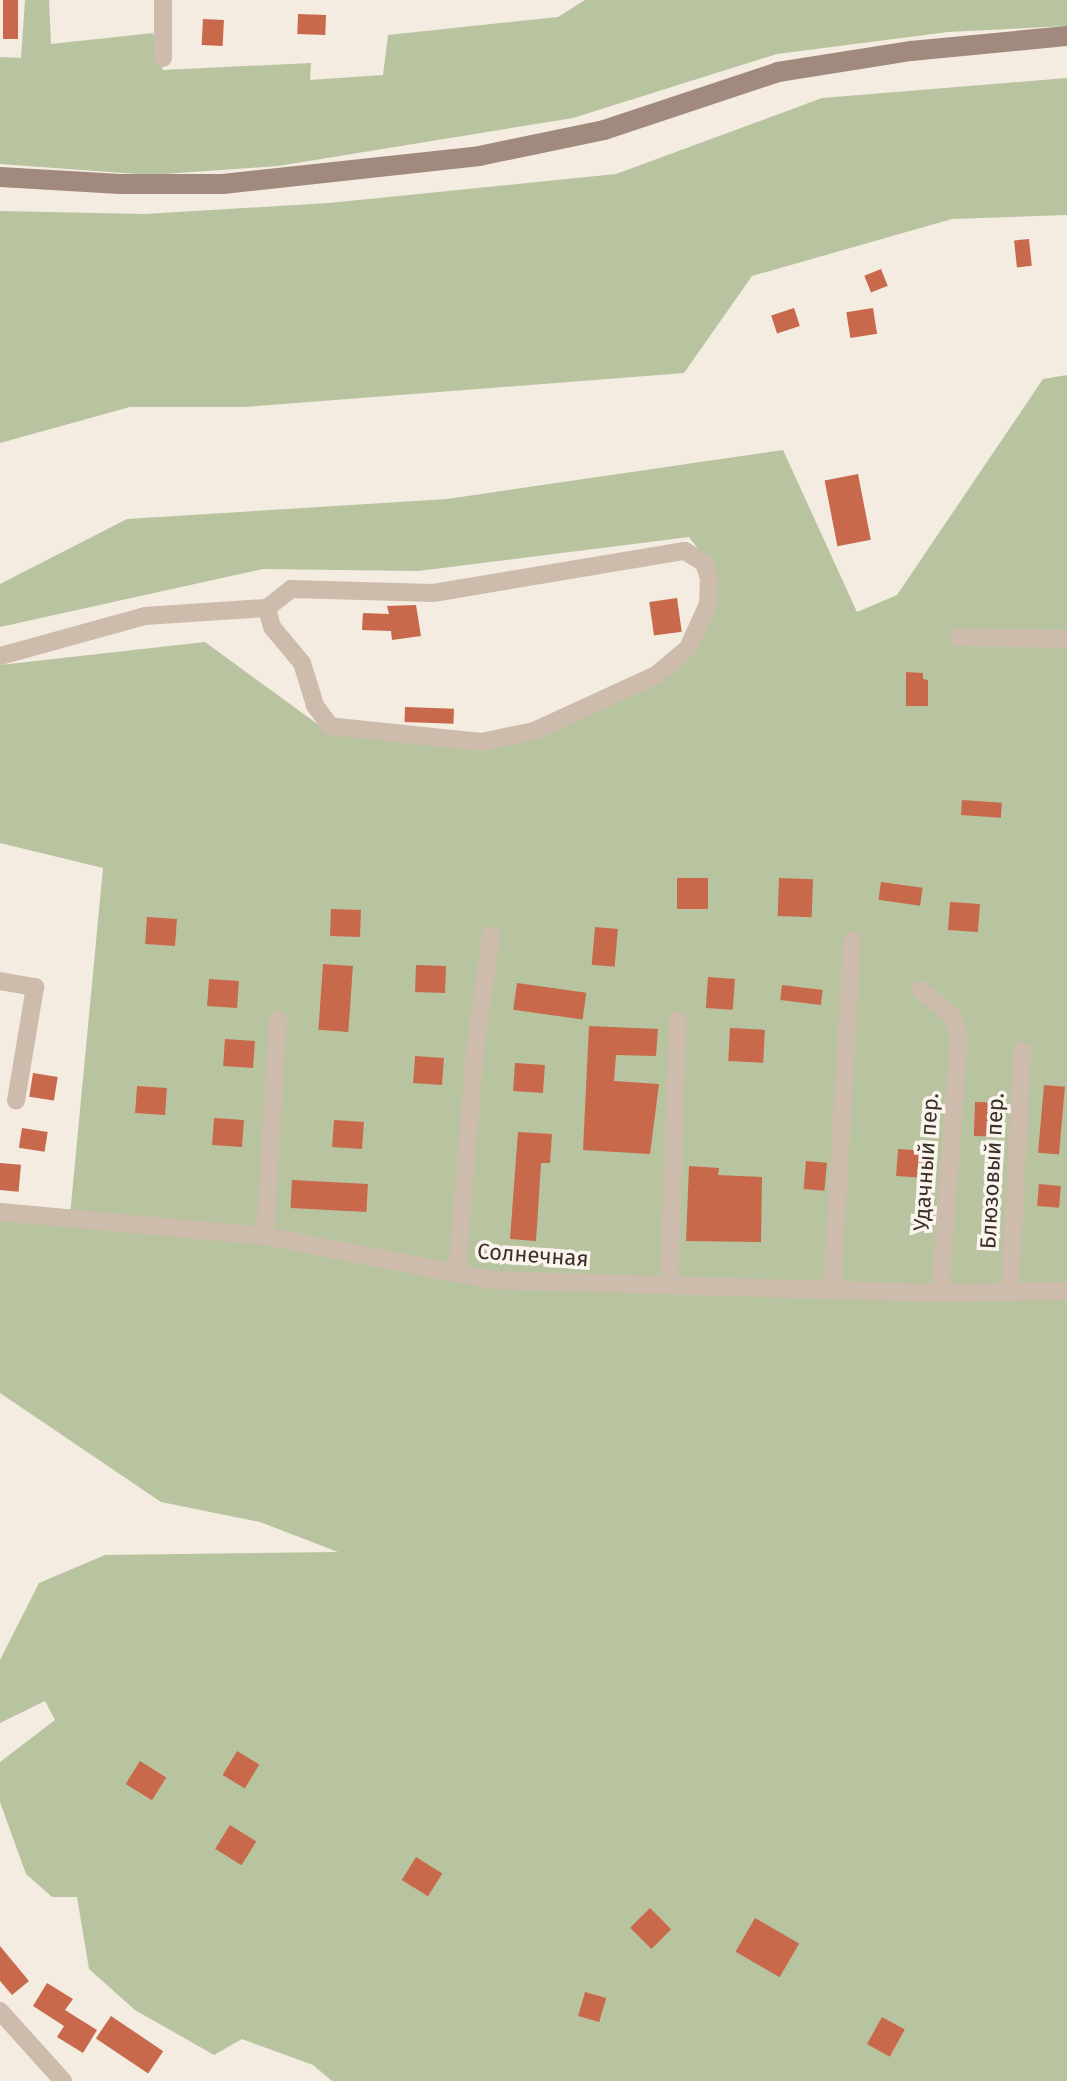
<!DOCTYPE html>
<html>
<head>
<meta charset="utf-8">
<style>
	body { margin:0 }
	#map { position:relative; width:1067px; height:2081px; overflow:hidden; background:#f4ebe1; font-family:"Fira Sans",sans-serif }
	div>[style] { position:absolute }
	[style*='--x'] { left:calc(var(--x)*1px); top:calc(var(--y)*1px); width:calc(var(--w)*1px); rotate:calc(var(--a)*1deg) }
	.green>* { inset:0; background:#b8c4a0 }
	.building>* { inset:0; background:#c8694b; transform-origin:0 0 }
	.minor>* { height:18px; margin:-9px; padding:0 9px; transform-origin:9px; border-radius:9px; background:#cdbbac }
	.secondary>* { height:20px; margin:-10px; padding:0 10px; transform-origin:10px; border-radius:10px; background:#a18a7d }
	span { translate:-50% -50%; white-space:nowrap; text-align:center; line-height:1.15; -webkit-text-stroke:7px #fbf5ee; paint-order:stroke }
	.street-label { font-size:22px; color:#3b302b }
</style>
</head>
<body>
<div id="map">
	<div class="green">
		<i style="clip-path:polygon(25px 0,49px 0,51px 44px,153px 33px,163px 70px,311px 63px,310px 80px,383px 75px,388px 35px,558px 17px,585px 0,1067px 0,1067px 26px,948px 32px,777px 54px,573px 118px,278px 166px,150px 175px,0 164px,0 57px,21px 58px)"></i>
		<i style="clip-path:polygon(1067px 78px,1067px 215px,952px 219px,752px 276px,684px 373px,245px 407px,130px 407px,0 443px,0 211px,145px 214px,329px 203px,616px 174px,822px 98px)"></i>
		<i style="clip-path:polygon(1067px 375px,1067px 2081px,332px 2081px,313px 2065px,242px 2039px,214px 2055px,135px 2010px,89px 1969px,77px 1897px,52px 1897px,26px 1874px,0 1802px,0 1762px,55px 1720px,45px 1701px,0 1723px,0 1660px,39px 1583px,105px 1555px,338px 1552px,260px 1522px,161px 1502px,0 1393px,0 1218px,69px 1226px,103px 868px,0 843px,0 665px,205px 642px,331px 734px,533px 736px,677px 653px,717px 574px,689px 537px,418px 571px,263px 569px,0 627px,0 584px,127px 519px,447px 499px,783px 450px,857px 612px,897px 595px,1043px 379px)"></i>
	</div>
	<div class="building">
		<i style="left:3px;top:0;width:15px;height:39px"></i>
		<i style="left:298px;top:14px;width:28px;height:20px;rotate:2deg"></i>
		<i style="left:203px;top:19px;width:21px;height:26px;rotate:3deg"></i>
		<i style="left:1029px;top:239px;width:27px;height:15px;rotate:84deg"></i>
		<i style="left:881px;top:269px;width:18px;height:18px;rotate:68deg"></i>
		<i style="left:794px;top:308px;width:19px;height:24px;rotate:72deg"></i>
		<i style="left:873px;top:308px;width:26px;height:27px;rotate:81deg"></i>
		<i style="left:858px;top:474px;width:67px;height:34px;rotate:79deg"></i>
		<i style="left:677px;top:598px;width:34px;height:28px;rotate:82deg"></i>
		<i style="clip-path:polygon(416px 605px,421px 636px,392px 640px,391px 631px,362px 630px,363px 613px,389px 614px,387px 606px)"></i>
		<i style="clip-path:polygon(906px 672px,923px 673px,923px 679px,928px 680px,928px 706px,906px 706px)"></i>
		<i style="left:405px;top:707px;width:49px;height:15px;rotate:2deg"></i>
		<i style="left:962px;top:800px;width:40px;height:15px;rotate:4deg"></i>
		<i style="left:677px;top:878px;width:31px;height:31px"></i>
		<i style="left:779px;top:878px;width:34px;height:38px;rotate:2deg"></i>
		<i style="left:881px;top:882px;width:42px;height:18px;rotate:8deg"></i>
		<i style="left:950px;top:902px;width:30px;height:28px;rotate:4deg"></i>
		<i style="left:331px;top:909px;width:30px;height:27px;rotate:2deg"></i>
		<i style="left:147px;top:917px;width:30px;height:27px;rotate:4deg"></i>
		<i style="left:595px;top:927px;width:23px;height:38px;rotate:5deg"></i>
		<i style="left:323px;top:964px;width:30px;height:66px;rotate:4deg"></i>
		<i style="left:416px;top:965px;width:30px;height:27px;rotate:2deg"></i>
		<i style="left:708px;top:977px;width:27px;height:31px;rotate:4deg"></i>
		<i style="left:209px;top:979px;width:30px;height:27px;rotate:4deg"></i>
		<i style="left:517px;top:983px;width:70px;height:27px;rotate:8deg"></i>
		<i style="left:782px;top:985px;width:41px;height:15px;rotate:7deg"></i>
		<i style="clip-path:polygon(589px 1026px,658px 1029px,656px 1056px,616px 1055px,614px 1081px,659px 1084px,650px 1154px,583px 1150px)"></i>
		<i style="left:730px;top:1028px;width:35px;height:33px;rotate:3deg"></i>
		<i style="left:225px;top:1039px;width:30px;height:27px;rotate:4deg"></i>
		<i style="left:415px;top:1056px;width:29px;height:27px;rotate:4deg"></i>
		<i style="left:515px;top:1063px;width:30px;height:28px;rotate:4deg"></i>
		<i style="left:33px;top:1073px;width:25px;height:24px;rotate:9deg"></i>
		<i style="left:1044px;top:1085px;width:21px;height:68px;rotate:5deg"></i>
		<i style="left:137px;top:1086px;width:30px;height:27px;rotate:4deg"></i>
		<i style="left:975px;top:1102px;width:25px;height:34px;rotate:2deg"></i>
		<i style="left:214px;top:1118px;width:30px;height:27px;rotate:4deg"></i>
		<i style="left:334px;top:1120px;width:30px;height:27px;rotate:4deg"></i>
		<i style="left:22px;top:1128px;width:26px;height:20px;rotate:9deg"></i>
		<i style="clip-path:polygon(518px 1132px,552px 1134px,550px 1163px,541px 1163px,536px 1241px,510px 1239px)"></i>
		<i style="left:898px;top:1149px;width:30px;height:27px;rotate:4deg"></i>
		<i style="left:806px;top:1161px;width:21px;height:28px;rotate:5deg"></i>
		<i style="left:0;top:1163px;width:21px;height:27px;rotate:5deg"></i>
		<i style="clip-path:polygon(689px 1166px,719px 1168px,718px 1175px,762px 1177px,761px 1242px,686px 1241px)"></i>
		<i style="left:292px;top:1180px;width:76px;height:28px;rotate:3deg"></i>
		<i style="left:1039px;top:1184px;width:22px;height:22px;rotate:5deg"></i>
		<i style="left:237px;top:1751px;width:26px;height:28px;rotate:31deg"></i>
		<i style="left:140px;top:1761px;width:31px;height:27px;rotate:32deg"></i>
		<i style="left:230px;top:1825px;width:31px;height:28px;rotate:32deg"></i>
		<i style="left:416px;top:1857px;width:31px;height:27px;rotate:32deg"></i>
		<i style="left:650px;top:1908px;width:30px;height:28px;rotate:45deg"></i>
		<i style="left:755px;top:1918px;width:51px;height:39px;rotate:30deg"></i>
		<i style="clip-path:polygon(0 1946px,29px 1981px,12px 1995px,0 1981px)"></i>
		<i style="clip-path:polygon(47px 1983px,73px 1999px,65px 2010px,97px 2030px,83px 2053px,57px 2037px,64px 2026px,33px 2006px)"></i>
		<i style="left:585px;top:1992px;width:22px;height:25px;rotate:16deg"></i>
		<i style="left:111px;top:2016px;width:63px;height:27px;rotate:34deg"></i>
		<i style="left:882px;top:2017px;width:26px;height:31px;rotate:29deg"></i>
	</div>
	<div class="minor">
		<i style="--x:163;--y:0;--w:58;--a:90"></i>
		<i style="--x:959;--y:637;--w:108;--a:1.1"></i>
		<i style="--x:0;--y:656;--w:150;--a:-15.4"></i>
		<i style="--x:145;--y:616;--w:122;--a:-3.8"></i>
		<i style="--x:267;--y:608;--w:31;--a:-38"></i>
		<i style="--x:291;--y:589;--w:142;--a:1.6"></i>
		<i style="--x:433;--y:593;--w:255;--a:-9.5"></i>
		<i style="--x:685;--y:551;--w:22;--a:32"></i>
		<i style="--x:704;--y:563;--w:16;--a:72"></i>
		<i style="--x:709;--y:578;--w:26;--a:92"></i>
		<i style="--x:708;--y:604;--w:48;--a:114.4"></i>
		<i style="--x:688;--y:648;--w:42;--a:139.8"></i>
		<i style="--x:656;--y:675;--w:134;--a:155.3"></i>
		<i style="--x:534;--y:731;--w:54;--a:168.3"></i>
		<i style="--x:481;--y:742;--w:152;--a:-174"></i>
		<i style="--x:330;--y:726;--w:26;--a:-126"></i>
		<i style="--x:315;--y:705;--w:44;--a:-107.2"></i>
		<i style="--x:302;--y:663;--w:47;--a:-129.8"></i>
		<i style="--x:272;--y:627;--w:20;--a:-105"></i>
		<i style="--x:0;--y:981;--w:36;--a:10"></i>
		<i style="--x:35;--y:987;--w:115;--a:99.5"></i>
		<i style="--x:921;--y:990;--w:40;--a:40"></i>
		<i style="--x:952;--y:1016;--w:21;--a:71"></i>
		<i style="--x:959;--y:1036;--w:258;--a:94.2"></i>
		<i style="--x:0;--y:1212;--w:266;--a:5.2"></i>
		<i style="--x:265;--y:1236;--w:231;--a:11"></i>
		<i style="--x:492;--y:1280;--w:448;--a:1.7"></i>
		<i style="--x:940;--y:1293;--w:127;--a:-0.9"></i>
		<i style="--x:265;--y:1236;--w:217;--a:-86.6"></i>
		<i style="--x:457;--y:1273;--w:223;--a:-85.4"></i>
		<i style="--x:475;--y:1051;--w:117;--a:-82.1"></i>
		<i style="--x:669;--y:1285;--w:265;--a:-88.1"></i>
		<i style="--x:832;--y:1290;--w:350;--a:-86.7"></i>
		<i style="--x:1010;--y:1292;--w:241;--a:-87.1"></i>
		<i style="--x:0;--y:2011;--w:94;--a:48"></i>
	</div>
	<div class="secondary">
		<i style="--x:0;--y:177;--w:120;--a:3.3"></i>
		<i style="--x:120;--y:184;--w:103;--a:0"></i>
		<i style="--x:223;--y:184;--w:258;--a:-6.2"></i>
		<i style="--x:479;--y:156;--w:128;--a:-11.7"></i>
		<i style="--x:604;--y:130;--w:183;--a:-18.4"></i>
		<i style="--x:778;--y:72;--w:135;--a:-9"></i>
		<i style="--x:911;--y:51;--w:157;--a:-5.5"></i>
	</div>
	<div class="street-label">
		<span style="left:926px;top:1162px;rotate:-86deg">Удачный пер.</span>
		<span style="left:992px;top:1171px;rotate:-87deg">Блюзовый пер.</span>
		<span style="left:533px;top:1255px;rotate:4deg">Солнечная</span>
	</div>
</div>
</body>
</html>
